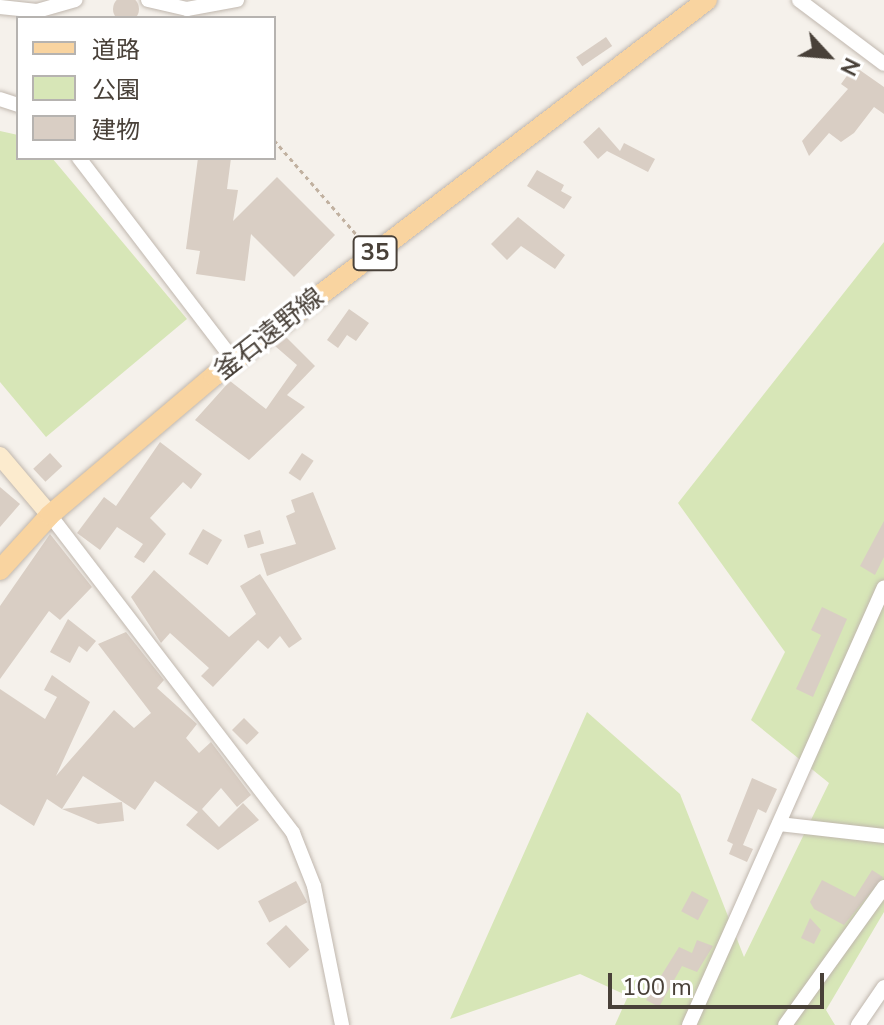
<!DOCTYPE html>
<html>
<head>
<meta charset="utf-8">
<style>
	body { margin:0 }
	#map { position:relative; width:884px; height:1025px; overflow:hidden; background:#f5f1eb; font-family:"Nunito Sans","Noto Sans JP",sans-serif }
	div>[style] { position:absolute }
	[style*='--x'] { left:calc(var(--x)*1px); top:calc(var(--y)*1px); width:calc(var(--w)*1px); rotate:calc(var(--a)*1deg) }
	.green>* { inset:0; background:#d7e6b7 }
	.building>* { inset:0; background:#d9cec4; transform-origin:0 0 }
	.round { border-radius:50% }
	.path>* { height:3px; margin-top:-1.5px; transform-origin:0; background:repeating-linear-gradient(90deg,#c1b1a0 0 4px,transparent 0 8px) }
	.roads { filter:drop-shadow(0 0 2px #c0b7ae) drop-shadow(0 0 2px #c0b7ae) }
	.street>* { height:14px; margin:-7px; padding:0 7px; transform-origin:7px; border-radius:7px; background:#fff }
	.secondary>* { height:18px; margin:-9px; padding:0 9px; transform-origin:9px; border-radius:9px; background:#fcebce }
	.primary>* { height:20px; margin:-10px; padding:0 10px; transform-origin:10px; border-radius:10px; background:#f9d4a0 }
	span { translate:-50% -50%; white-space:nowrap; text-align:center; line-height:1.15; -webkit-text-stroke:7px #fff; paint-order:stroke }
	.shield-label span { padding:2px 6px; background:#fff; border:2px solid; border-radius:6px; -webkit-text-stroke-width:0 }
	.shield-label { font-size:24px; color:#494139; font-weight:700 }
	.street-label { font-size:26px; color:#494139 }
	.legend { position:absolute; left:16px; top:16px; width:260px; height:144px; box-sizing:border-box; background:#fff; border:2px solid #b6b3b0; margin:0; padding:10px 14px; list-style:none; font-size:24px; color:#494139 }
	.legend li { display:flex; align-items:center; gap:16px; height:40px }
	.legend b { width:40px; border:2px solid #b6b3b0 }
	.north { position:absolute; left:788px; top:16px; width:80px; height:80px; -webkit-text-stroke:6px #fff; paint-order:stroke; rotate:116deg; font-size:22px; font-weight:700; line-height:32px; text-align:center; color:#494139 }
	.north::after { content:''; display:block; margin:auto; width:28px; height:36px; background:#494139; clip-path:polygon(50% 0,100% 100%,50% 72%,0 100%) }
	.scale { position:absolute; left:608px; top:973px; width:216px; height:36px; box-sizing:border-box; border:4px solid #494139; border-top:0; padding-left:10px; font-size:24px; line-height:28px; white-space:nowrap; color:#494139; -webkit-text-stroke:6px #fff; paint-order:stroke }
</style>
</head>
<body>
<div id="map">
	<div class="green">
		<i style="clip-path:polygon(0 131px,18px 135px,18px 158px,52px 158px,187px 319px,46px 437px,0 382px)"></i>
		<i style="clip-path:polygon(884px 242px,884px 912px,826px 1010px,835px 1025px,615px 1025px,628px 996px,580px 974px,450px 1019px,587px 712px,680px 794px,744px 957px,829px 783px,751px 720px,785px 652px,678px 503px)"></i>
	</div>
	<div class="building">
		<i class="round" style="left:113px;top:-4px;width:26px;height:26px"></i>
		<i style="left:606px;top:37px;width:11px;height:36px;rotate:56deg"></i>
		<i style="clip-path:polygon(854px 66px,884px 87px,884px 114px,874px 107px,854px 133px,841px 142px,829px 133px,809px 156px,802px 141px,848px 89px,841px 84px)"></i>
		<i style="clip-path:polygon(599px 127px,620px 151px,624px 143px,655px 159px,648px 172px,607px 151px,598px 159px,583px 142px)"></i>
		<i style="clip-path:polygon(198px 158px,231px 158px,227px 189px,238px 190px,233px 221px,277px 177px,335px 235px,294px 277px,251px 234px,245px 281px,196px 274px,200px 251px,186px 249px)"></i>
		<i style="clip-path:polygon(537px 170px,564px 185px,561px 191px,572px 197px,564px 209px,527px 186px)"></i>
		<i style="clip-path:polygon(518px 217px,565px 255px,555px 269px,521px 246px,507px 260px,491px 244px)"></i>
		<i style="clip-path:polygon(349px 309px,369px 323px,356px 341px,347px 335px,338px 348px,327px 340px)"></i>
		<i style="clip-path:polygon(286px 337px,315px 366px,287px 395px,305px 407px,249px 460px,195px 420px,230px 381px,266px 409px,297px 365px,275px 346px)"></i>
		<i style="clip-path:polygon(160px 442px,202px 474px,191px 489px,183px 482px,150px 518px,166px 534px,144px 563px,134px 557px,143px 544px,117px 527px,100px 550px,77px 533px,104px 497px,116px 506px)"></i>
		<i style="left:50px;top:453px;width:18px;height:23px;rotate:47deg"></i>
		<i style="left:302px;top:453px;width:14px;height:24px;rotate:34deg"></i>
		<i style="clip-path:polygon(0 487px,20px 504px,0 527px)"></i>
		<i style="clip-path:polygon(313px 492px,336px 549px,267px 576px,260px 554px,296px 544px,286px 516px,295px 512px,291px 500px)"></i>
		<i style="clip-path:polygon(884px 521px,884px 557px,875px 575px,860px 566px)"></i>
		<i style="left:203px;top:529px;width:22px;height:29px;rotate:30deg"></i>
		<i style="left:260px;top:530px;width:14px;height:17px;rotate:73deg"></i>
		<i style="clip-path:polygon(50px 534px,92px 587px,60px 620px,49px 611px,0 679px,0 606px)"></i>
		<i style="clip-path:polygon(154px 570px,229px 637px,256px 614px,240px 586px,260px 574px,302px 639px,289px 648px,280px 636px,268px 649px,258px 640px,213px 687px,201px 676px,209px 668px,170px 633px,161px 643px,131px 597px)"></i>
		<i style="clip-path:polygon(822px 607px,847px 619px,813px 697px,796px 689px,821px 635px,811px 630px)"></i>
		<i style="clip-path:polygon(68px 619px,96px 641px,87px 652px,79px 646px,70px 663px,50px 652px)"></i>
		<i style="clip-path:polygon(126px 632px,164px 680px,157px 688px,197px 724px,186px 738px,199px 753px,211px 742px,251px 795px,237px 807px,221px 788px,202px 809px,219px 827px,243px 803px,259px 820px,218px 850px,186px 825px,198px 812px,155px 781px,135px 810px,83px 776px,62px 809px,47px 799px,34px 826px,0 804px,0 689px,45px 719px,57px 697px,44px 690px,52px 675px,90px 702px,56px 776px,114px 710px,134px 728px,151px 713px,98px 644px)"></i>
		<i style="left:244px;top:718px;width:21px;height:17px;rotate:45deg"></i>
		<i style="clip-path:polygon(752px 778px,777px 789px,766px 813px,758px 809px,743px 845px,753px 849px,747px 862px,729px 854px,733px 844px,727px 841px)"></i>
		<i style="clip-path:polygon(122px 802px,124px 821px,98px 824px,62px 809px)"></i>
		<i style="clip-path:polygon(872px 870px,883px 877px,844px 925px,814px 909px,810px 902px,822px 880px,855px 897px)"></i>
		<i style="left:296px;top:881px;width:24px;height:43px;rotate:62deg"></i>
		<i style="left:692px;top:891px;width:19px;height:23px;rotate:28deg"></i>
		<i style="clip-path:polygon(810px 918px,821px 930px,814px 944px,801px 938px)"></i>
		<i style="left:286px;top:925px;width:34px;height:27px;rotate:47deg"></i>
		<i style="clip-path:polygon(697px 940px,713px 946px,697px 972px,682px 966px,659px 1007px,646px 1000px,679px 947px,692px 953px)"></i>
	</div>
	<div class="path">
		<i style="--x:274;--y:140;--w:135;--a:48.9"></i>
	</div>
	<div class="roads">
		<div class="street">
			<i style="--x:148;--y:0;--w:40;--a:13"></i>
			<i style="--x:187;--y:9;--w:51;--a:-10.2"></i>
			<i style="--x:799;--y:0;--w:106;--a:37"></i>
			<i style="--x:0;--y:7;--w:37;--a:6"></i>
			<i style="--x:37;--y:11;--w:40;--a:-16"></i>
			<i style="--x:0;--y:99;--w:19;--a:18"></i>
			<i style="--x:79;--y:158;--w:255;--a:52.6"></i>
			<i style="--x:50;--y:515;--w:400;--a:52.6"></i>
			<i style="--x:293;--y:833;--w:57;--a:68.4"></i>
			<i style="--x:314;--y:886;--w:142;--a:78.6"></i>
			<i style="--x:779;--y:824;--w:106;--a:6.5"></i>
			<i style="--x:689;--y:1025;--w:479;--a:-66"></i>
			<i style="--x:785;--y:1025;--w:170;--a:-54.3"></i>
			<i style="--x:858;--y:1025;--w:46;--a:-55.6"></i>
		</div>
		<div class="secondary">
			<i style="--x:0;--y:456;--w:77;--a:49.7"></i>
		</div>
		<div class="primary">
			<i style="--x:0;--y:570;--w:74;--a:-47.7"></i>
			<i style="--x:50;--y:515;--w:215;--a:-40.3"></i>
			<i style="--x:214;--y:376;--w:620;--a:-37.33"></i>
		</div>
	</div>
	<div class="shield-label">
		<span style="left:375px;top:253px">35</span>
	</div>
	<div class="street-label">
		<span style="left:269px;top:334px;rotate:-38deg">釜石遠野線</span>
	</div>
	<ul class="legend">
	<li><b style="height:10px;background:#f9d4a0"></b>道路</li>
	<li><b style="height:22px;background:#d7e6b7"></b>公園</li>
	<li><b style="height:22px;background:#d9cec4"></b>建物</li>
	</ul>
	<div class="north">N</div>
	<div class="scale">100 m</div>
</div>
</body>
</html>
